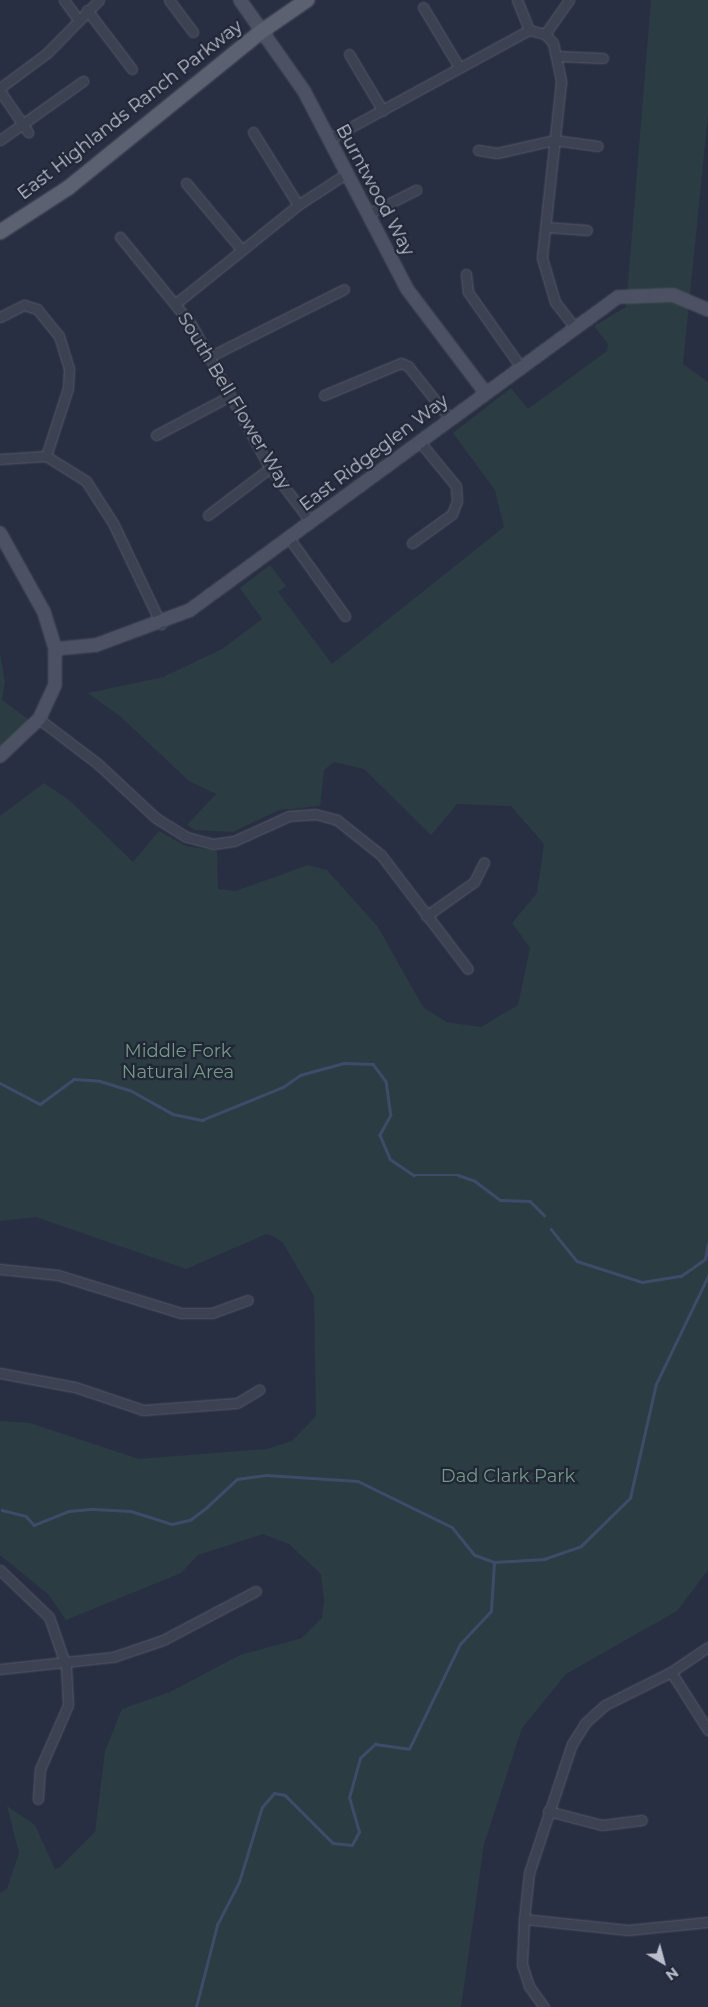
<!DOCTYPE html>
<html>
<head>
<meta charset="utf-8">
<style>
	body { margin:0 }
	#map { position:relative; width:708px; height:2007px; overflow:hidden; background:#292f42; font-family:Montserrat,sans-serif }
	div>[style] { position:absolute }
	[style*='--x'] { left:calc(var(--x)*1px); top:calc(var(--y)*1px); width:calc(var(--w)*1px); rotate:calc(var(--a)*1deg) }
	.green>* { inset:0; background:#2b3c43 }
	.stream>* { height:2.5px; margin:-1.25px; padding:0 1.25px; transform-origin:1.25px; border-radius:1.25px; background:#404b6a }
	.roads { filter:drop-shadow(0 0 1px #565a69) drop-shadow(0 0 1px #565a69) }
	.street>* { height:9px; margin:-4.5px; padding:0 4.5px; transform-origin:4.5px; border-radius:4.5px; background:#3d4252 }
	.secondary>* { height:12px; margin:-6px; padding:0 6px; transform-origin:6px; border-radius:6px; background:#4c5164 }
	.primary>* { height:14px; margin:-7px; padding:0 7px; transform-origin:7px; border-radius:7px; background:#5c6172 }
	span { translate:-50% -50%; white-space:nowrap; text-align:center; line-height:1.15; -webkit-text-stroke:4.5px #222737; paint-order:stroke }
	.street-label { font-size:18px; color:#bbbecc }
	.park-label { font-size:18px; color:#739b83 }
	.north { position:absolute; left:638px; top:1937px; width:50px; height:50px; -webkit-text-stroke:4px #222737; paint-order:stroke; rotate:143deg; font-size:14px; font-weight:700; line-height:20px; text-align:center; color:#bbbecc }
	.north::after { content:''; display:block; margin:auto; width:18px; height:22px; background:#bbbecc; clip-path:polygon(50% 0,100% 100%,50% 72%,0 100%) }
</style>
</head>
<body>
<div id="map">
	<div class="green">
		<i style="clip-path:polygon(651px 0,708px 0,708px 115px,683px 364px,708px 382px,708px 1570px,677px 1611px,566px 1674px,522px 1728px,484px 1844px,461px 2007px,0 2007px,0 1893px,7px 1889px,19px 1853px,7px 1806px,35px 1825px,55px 1869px,59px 1868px,95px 1832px,105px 1751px,122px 1709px,170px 1692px,240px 1655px,302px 1638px,322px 1618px,324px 1600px,321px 1574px,289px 1544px,263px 1534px,198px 1555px,181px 1573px,66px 1620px,49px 1595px,0 1555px,0 1421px,30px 1423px,139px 1459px,267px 1449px,292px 1441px,316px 1416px,314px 1296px,283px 1243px,273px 1236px,266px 1234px,186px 1269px,36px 1217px,0 1221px,0 816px,44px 783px,69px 800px,133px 862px,159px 831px,186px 846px,217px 851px,218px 889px,236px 891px,308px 865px,327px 870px,378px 927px,423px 1007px,446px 1022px,481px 1027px,518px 1005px,530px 948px,512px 923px,537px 893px,544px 844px,511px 806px,457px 804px,431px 835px,364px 769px,334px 762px,324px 770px,320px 806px,279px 810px,233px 832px,195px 830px,187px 825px,216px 794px,189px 781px,121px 717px,88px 693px,163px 677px,222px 649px,262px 619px,240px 588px,270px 565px,286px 586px,278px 592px,332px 664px,504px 527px,495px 490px,453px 433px,511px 388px,528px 409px,607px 351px,608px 344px,594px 326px,626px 307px)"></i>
		<i style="clip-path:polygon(0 653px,5px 682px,2px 700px,32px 722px,0 748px)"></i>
	</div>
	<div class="stream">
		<i style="--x:0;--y:1083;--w:45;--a:27.7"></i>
		<i style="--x:40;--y:1104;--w:42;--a:-36.3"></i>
		<i style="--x:74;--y:1079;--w:26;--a:4"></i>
		<i style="--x:100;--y:1081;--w:31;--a:17"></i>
		<i style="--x:130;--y:1090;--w:49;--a:29.2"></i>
		<i style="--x:173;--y:1114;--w:30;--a:12"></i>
		<i style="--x:202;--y:1120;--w:87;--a:-22.2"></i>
		<i style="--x:283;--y:1087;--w:21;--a:-35"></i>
		<i style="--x:300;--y:1075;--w:46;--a:-15.3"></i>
		<i style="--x:344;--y:1063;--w:29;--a:2"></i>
		<i style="--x:373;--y:1064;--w:21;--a:53"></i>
		<i style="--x:386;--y:1081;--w:34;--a:82"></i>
		<i style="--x:391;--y:1115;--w:23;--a:119"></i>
		<i style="--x:380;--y:1135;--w:26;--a:67"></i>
		<i style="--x:390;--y:1159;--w:29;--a:34"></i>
		<i style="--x:414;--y:1175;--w:44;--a:0"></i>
		<i style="--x:458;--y:1175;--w:18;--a:19"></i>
		<i style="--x:475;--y:1181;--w:31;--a:37"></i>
		<i style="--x:500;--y:1200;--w:30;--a:2"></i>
		<i style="--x:530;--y:1201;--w:20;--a:45"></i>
		<i style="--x:551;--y:1229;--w:41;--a:50.9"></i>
		<i style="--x:577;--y:1261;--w:68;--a:17.9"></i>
		<i style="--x:642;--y:1282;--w:39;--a:-9"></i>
		<i style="--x:681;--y:1276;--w:29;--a:-35"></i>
		<i style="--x:705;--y:1259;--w:15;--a:-79"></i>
		<i style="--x:2;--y:1510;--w:25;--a:14"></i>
		<i style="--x:26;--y:1516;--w:12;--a:48"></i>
		<i style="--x:34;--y:1525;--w:38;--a:-22"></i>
		<i style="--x:69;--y:1511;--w:24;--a:-5"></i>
		<i style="--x:93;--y:1509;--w:38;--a:3"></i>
		<i style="--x:131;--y:1511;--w:43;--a:17.6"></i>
		<i style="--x:172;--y:1524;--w:18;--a:-13"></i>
		<i style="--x:190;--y:1520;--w:21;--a:-37"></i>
		<i style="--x:207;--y:1507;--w:41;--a:-43"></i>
		<i style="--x:237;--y:1479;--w:29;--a:-8"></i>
		<i style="--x:266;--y:1475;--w:92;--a:3.7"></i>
		<i style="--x:358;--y:1481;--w:105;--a:26.1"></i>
		<i style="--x:452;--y:1527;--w:36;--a:51"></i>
		<i style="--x:475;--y:1555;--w:20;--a:20"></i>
		<i style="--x:196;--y:2007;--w:85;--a:-75.6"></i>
		<i style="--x:217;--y:1925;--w:48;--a:-62.9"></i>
		<i style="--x:239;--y:1882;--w:78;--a:-73"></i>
		<i style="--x:262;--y:1807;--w:18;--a:-49"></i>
		<i style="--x:274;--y:1793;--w:11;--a:10"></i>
		<i style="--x:285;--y:1795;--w:68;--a:45"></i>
		<i style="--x:333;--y:1843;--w:19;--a:6"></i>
		<i style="--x:352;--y:1845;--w:15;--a:-62"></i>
		<i style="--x:359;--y:1832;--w:35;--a:-106"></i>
		<i style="--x:349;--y:1798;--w:41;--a:-74.6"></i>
		<i style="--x:360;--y:1758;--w:21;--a:-43"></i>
		<i style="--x:375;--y:1744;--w:34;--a:8"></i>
		<i style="--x:409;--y:1749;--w:117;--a:-64.1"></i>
		<i style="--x:460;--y:1644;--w:45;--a:-46.8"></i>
		<i style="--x:491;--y:1611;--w:49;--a:-86.5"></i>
		<i style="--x:494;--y:1562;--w:50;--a:-3.4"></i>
		<i style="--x:544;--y:1559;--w:39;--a:-19"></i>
		<i style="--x:581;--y:1546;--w:69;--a:-44.4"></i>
		<i style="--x:630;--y:1498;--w:117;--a:-77.2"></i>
		<i style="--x:656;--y:1384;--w:120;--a:-64.3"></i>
	</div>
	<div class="roads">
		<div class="street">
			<i style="--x:64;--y:0;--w:22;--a:54"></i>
			<i style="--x:169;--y:0;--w:40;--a:53"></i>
			<i style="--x:517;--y:0;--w:32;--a:68"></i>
			<i style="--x:423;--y:7;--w:70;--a:59"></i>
			<i style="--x:87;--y:10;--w:74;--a:52.7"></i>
			<i style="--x:545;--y:34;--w:42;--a:-54.8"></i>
			<i style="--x:349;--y:54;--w:66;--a:59.2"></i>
			<i style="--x:556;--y:56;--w:47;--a:2.4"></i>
			<i style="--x:0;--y:88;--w:59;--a:-36.7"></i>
			<i style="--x:47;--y:53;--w:74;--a:-45.5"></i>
			<i style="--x:0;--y:91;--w:50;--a:55.7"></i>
			<i style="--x:253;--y:132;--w:86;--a:58.3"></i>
			<i style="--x:329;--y:139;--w:228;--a:-28.6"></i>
			<i style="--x:529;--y:30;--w:16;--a:14"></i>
			<i style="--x:545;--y:34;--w:12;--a:48"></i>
			<i style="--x:553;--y:43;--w:40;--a:78"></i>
			<i style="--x:561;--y:82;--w:177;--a:96.2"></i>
			<i style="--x:542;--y:258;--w:46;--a:73.5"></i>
			<i style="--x:555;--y:302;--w:31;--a:52"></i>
			<i style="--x:0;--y:140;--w:102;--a:-35.4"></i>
			<i style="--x:478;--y:150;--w:19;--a:9"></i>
			<i style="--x:497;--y:153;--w:58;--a:-12.8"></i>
			<i style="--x:554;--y:140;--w:44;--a:7.8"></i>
			<i style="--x:186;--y:183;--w:86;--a:50.2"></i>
			<i style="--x:368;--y:214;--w:54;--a:-26.6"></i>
			<i style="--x:546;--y:227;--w:41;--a:4.2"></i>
			<i style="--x:120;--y:237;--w:112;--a:50.8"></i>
			<i style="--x:191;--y:324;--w:164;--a:61.3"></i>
			<i style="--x:270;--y:468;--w:68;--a:52.8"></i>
			<i style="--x:466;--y:274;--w:18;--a:84"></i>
			<i style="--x:468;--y:292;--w:90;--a:54.9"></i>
			<i style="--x:175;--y:304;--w:158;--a:-38.8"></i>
			<i style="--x:298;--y:205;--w:59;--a:-33.1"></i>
			<i style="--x:0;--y:317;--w:27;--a:-27"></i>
			<i style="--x:24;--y:305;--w:14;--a:17"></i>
			<i style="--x:37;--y:309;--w:35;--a:51"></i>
			<i style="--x:59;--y:336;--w:34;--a:73"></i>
			<i style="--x:69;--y:368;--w:20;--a:93"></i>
			<i style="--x:68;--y:388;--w:71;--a:107.9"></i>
			<i style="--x:209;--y:357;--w:151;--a:-26.7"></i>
			<i style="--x:324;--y:395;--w:83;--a:-22.6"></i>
			<i style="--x:401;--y:363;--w:8;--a:23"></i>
			<i style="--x:408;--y:366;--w:68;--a:51.6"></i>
			<i style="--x:156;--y:435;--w:84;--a:-27.8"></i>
			<i style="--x:0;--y:459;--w:46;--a:-3.7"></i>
			<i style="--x:46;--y:456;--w:47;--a:32"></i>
			<i style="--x:86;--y:481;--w:50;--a:57.3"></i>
			<i style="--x:113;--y:523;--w:112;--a:64.6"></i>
			<i style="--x:208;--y:515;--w:78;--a:-37.2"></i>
			<i style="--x:289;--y:538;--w:96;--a:54.3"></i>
			<i style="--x:412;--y:543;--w:49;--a:-35.9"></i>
			<i style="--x:452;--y:514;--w:14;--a:-69"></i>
			<i style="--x:457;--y:501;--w:15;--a:-94"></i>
			<i style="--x:456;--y:486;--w:58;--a:-129.4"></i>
			<i style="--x:39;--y:719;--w:74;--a:37.3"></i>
			<i style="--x:98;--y:764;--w:79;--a:43"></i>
			<i style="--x:156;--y:818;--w:36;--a:32"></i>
			<i style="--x:187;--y:837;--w:27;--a:15"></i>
			<i style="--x:213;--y:844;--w:21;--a:-8"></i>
			<i style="--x:234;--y:841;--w:60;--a:-24.4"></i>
			<i style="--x:289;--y:816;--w:26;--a:-4"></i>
			<i style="--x:315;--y:814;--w:23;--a:15"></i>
			<i style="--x:337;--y:820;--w:56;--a:38.5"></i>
			<i style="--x:381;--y:855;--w:143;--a:52.7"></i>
			<i style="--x:426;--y:916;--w:59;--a:-35.3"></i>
			<i style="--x:474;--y:882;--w:22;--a:-63"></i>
			<i style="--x:0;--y:1269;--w:58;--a:5.9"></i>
			<i style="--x:58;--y:1275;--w:129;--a:17.2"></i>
			<i style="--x:181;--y:1313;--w:31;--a:0"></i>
			<i style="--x:212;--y:1313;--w:38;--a:-20"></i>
			<i style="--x:0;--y:1373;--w:76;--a:10.6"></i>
			<i style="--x:75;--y:1387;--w:72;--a:18.7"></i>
			<i style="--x:143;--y:1410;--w:94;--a:-4.3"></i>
			<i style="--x:237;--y:1403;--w:26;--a:-31"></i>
			<i style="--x:0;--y:1570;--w:68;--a:43.8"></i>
			<i style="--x:49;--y:1617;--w:52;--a:70.9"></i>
			<i style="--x:66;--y:1666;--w:39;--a:87"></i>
			<i style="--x:68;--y:1705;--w:70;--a:113.6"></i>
			<i style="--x:40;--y:1769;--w:30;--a:94"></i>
			<i style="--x:0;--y:1669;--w:114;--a:-6.1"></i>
			<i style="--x:113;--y:1657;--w:53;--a:-18.8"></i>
			<i style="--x:163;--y:1640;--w:105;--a:-27.8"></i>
			<i style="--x:671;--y:1672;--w:69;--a:57.5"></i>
			<i style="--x:548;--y:1811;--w:56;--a:14.5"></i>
			<i style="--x:602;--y:1825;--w:40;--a:-7.1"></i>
			<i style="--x:524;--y:1919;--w:105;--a:6"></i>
			<i style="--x:628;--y:1930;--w:80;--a:-5.7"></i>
			<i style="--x:544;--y:2007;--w:26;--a:-126"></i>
			<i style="--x:529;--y:1986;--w:22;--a:-108"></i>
			<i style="--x:522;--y:1965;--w:46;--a:-87.5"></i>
			<i style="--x:524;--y:1919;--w:46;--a:-83.8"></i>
			<i style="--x:529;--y:1873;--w:136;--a:-71.6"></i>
			<i style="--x:572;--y:1744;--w:25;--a:-58"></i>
			<i style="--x:585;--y:1723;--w:27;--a:-42"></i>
			<i style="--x:605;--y:1705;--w:74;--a:-26.6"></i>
			<i style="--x:671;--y:1672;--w:45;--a:-34"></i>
		</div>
		<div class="secondary">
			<i style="--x:240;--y:0;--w:111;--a:54.9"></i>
			<i style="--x:304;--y:91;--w:223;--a:62.5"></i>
			<i style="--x:407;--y:289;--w:129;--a:52.9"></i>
			<i style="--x:0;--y:533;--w:90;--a:60.9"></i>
			<i style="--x:44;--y:612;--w:39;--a:73"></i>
			<i style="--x:55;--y:649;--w:36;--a:90"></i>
			<i style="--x:55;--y:685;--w:38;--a:115"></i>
			<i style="--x:39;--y:719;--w:54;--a:136.5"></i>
			<i style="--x:55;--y:649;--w:41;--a:-5.6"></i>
			<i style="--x:96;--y:645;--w:100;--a:-20.4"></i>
			<i style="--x:190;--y:610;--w:530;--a:-36.18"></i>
			<i style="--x:618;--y:297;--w:55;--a:-2.1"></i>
			<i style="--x:673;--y:295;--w:38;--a:23"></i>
		</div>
		<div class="primary">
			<i style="--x:0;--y:232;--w:81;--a:-32.9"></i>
			<i style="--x:68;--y:188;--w:250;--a:-39"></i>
			<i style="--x:262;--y:31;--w:55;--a:-34.6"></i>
		</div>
	</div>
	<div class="street-label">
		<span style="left:130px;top:110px;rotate:-38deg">East Highlands Ranch Parkway</span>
		<span style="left:375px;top:190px;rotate:62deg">Burntwood Way</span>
		<span style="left:234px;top:401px;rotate:59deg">South Bell Flower Way</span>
		<span style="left:374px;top:453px;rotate:-37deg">East Ridgeglen Way</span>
	</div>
	<div class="park-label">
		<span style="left:178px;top:1062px">Middle Fork<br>Natural Area</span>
		<span style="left:508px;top:1476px">Dad Clark Park</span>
	</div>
	<div class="north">N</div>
</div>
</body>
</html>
